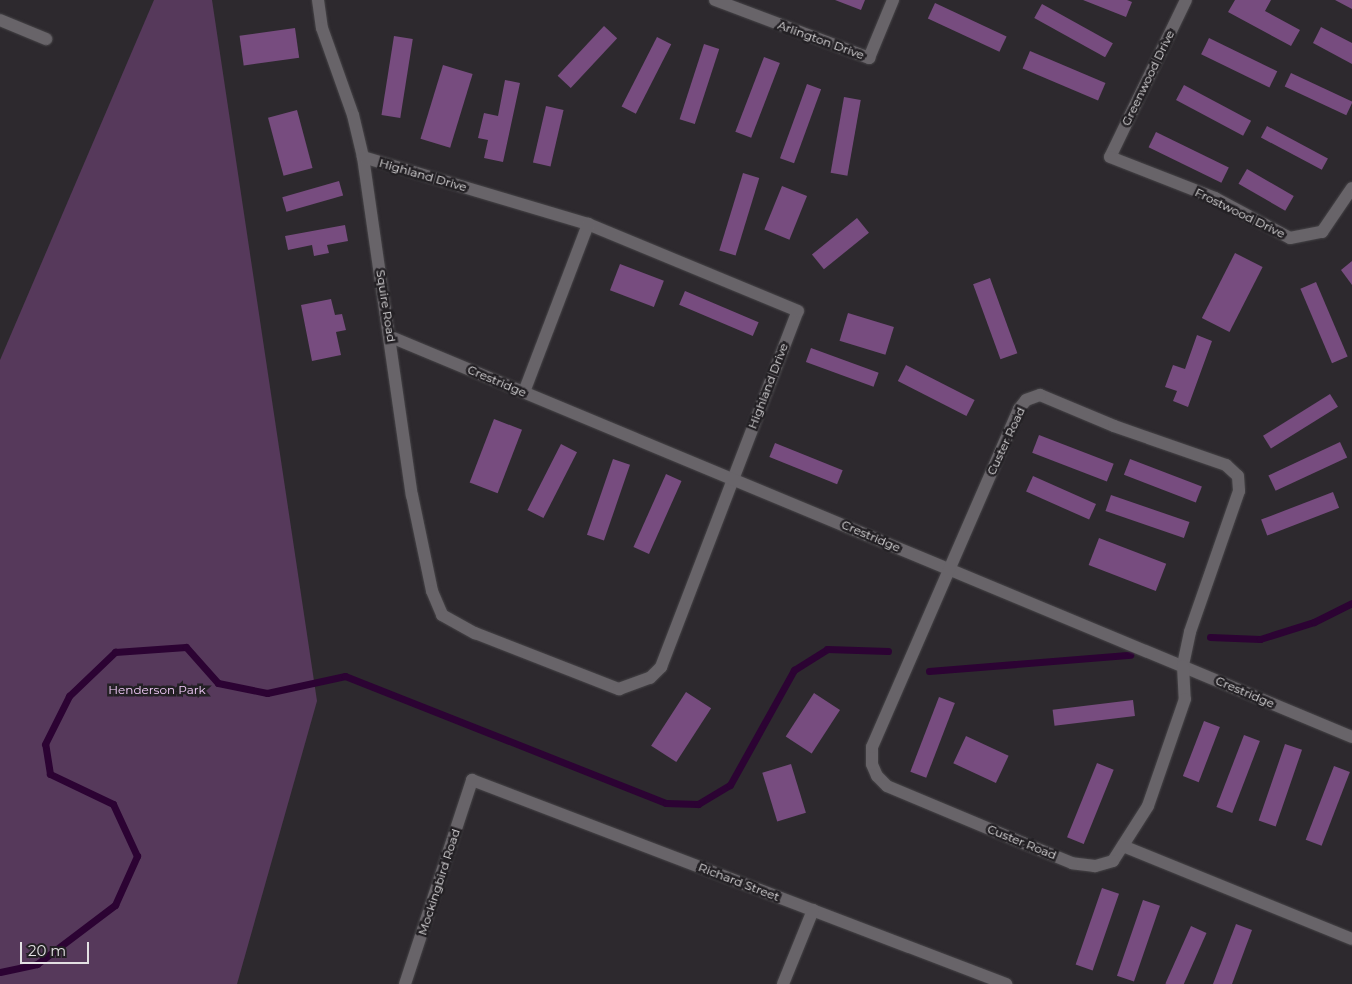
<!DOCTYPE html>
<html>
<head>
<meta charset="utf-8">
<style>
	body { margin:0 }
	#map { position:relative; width:1352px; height:984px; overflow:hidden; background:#2d292e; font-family:Montserrat,sans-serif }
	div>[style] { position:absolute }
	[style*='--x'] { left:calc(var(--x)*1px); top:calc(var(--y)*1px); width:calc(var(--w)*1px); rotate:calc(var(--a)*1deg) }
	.green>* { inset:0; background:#56395b }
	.stream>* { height:7px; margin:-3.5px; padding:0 3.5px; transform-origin:3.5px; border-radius:3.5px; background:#2c0333 }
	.building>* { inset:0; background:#774c7f; transform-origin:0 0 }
	.roads { filter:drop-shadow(0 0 1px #464447) drop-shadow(0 0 1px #464447) }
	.service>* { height:12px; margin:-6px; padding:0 6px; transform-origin:6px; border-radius:6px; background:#686469 }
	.minor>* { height:12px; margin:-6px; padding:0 6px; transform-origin:6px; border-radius:6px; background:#686469 }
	span { translate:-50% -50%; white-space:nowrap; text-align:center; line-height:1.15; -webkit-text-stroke:5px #232024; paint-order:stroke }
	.street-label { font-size:12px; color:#e3e1e3 }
	.park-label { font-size:12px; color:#f2cbf9 }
	.scale { position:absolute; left:20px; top:942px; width:69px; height:22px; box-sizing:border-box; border:2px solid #e3e1e3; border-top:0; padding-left:6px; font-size:15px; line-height:18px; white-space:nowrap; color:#e3e1e3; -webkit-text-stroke:4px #232024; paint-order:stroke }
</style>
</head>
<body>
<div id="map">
	<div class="green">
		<i style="clip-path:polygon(154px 0,212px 0,317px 701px,237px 984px,0 984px,0 360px)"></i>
	</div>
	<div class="stream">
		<i style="--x:1210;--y:637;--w:50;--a:2.3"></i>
		<i style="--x:1260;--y:639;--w:57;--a:-17.5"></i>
		<i style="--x:1314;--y:622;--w:42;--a:-26.6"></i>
		<i style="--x:929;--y:671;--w:202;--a:-4.6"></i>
		<i style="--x:0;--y:972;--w:38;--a:-12"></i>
		<i style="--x:37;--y:964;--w:98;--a:-37.1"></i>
		<i style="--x:115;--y:905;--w:54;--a:-65.8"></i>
		<i style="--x:137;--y:856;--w:57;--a:-114.8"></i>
		<i style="--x:113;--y:804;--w:70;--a:-154.5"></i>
		<i style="--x:50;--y:774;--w:30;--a:-99"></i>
		<i style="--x:45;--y:744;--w:54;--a:-63.4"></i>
		<i style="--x:69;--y:696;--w:64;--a:-43.7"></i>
		<i style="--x:115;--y:652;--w:71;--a:-4"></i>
		<i style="--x:186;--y:647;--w:48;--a:48.4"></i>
		<i style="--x:218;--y:683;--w:50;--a:11.5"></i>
		<i style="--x:267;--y:693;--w:80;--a:-12.3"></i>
		<i style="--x:345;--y:676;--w:345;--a:21.6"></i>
		<i style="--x:666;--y:803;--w:32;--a:2"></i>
		<i style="--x:698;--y:804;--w:37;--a:-31"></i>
		<i style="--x:730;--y:785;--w:132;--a:-60.9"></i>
		<i style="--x:794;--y:670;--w:39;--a:-32"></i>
		<i style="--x:827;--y:649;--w:61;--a:1.9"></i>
	</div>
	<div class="building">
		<i style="clip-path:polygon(835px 0,865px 0,861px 10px)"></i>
		<i style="clip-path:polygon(1083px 0,1127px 0,1132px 2px,1126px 17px)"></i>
		<i style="clip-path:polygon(1235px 0,1271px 0,1265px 11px,1300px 30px,1291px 46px,1228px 12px)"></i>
		<i style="clip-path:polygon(1335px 0,1352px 0,1352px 9px)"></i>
		<i style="left:935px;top:3px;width:79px;height:17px;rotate:25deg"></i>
		<i style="left:1042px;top:4px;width:81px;height:16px;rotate:29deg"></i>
		<i style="left:604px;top:26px;width:18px;height:68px;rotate:43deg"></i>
		<i style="clip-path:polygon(1321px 27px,1352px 43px,1352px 64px,1313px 43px)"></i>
		<i style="left:295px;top:28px;width:30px;height:56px;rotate:82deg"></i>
		<i style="left:394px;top:36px;width:19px;height:80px;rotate:9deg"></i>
		<i style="left:657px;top:37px;width:16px;height:78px;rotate:27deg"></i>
		<i style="left:1209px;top:38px;width:76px;height:18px;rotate:26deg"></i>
		<i style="left:704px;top:44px;width:16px;height:79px;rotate:18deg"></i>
		<i style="left:1030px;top:51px;width:82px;height:19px;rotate:23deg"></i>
		<i style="left:764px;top:57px;width:17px;height:80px;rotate:21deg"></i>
		<i style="left:443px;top:65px;width:31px;height:77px;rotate:17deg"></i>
		<i style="left:1291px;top:73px;width:68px;height:15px;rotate:25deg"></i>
		<i style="clip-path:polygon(505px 80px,520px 83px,503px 162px,484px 158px,488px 140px,478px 138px,484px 113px,498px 116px)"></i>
		<i style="left:807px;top:84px;width:15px;height:79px;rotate:20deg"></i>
		<i style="left:1184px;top:85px;width:76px;height:17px;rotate:28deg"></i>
		<i style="left:844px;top:97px;width:17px;height:77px;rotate:10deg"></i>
		<i style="left:546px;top:106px;width:18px;height:58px;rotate:13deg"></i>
		<i style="left:297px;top:110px;width:60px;height:30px;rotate:75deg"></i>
		<i style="left:1267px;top:126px;width:69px;height:13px;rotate:28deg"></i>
		<i style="left:1156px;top:132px;width:81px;height:17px;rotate:26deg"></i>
		<i style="left:1247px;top:169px;width:54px;height:17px;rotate:30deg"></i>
		<i style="left:743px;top:173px;width:17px;height:81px;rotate:17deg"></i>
		<i style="left:339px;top:181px;width:15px;height:59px;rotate:74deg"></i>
		<i style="left:782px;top:186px;width:27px;height:47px;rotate:22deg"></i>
		<i style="left:857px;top:218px;width:19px;height:58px;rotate:51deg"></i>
		<i style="clip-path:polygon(345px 225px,348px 241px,327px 245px,329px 253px,314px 256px,312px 245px,288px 250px,285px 236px)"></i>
		<i style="left:1235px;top:253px;width:31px;height:73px;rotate:27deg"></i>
		<i style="clip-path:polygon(1352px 261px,1352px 285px,1341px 270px)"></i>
		<i style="left:620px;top:264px;width:47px;height:28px;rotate:21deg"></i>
		<i style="left:990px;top:278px;width:80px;height:18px;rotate:70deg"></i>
		<i style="left:1316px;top:282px;width:81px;height:17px;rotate:67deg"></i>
		<i style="left:685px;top:291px;width:80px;height:15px;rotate:23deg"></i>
		<i style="clip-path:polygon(331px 299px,335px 315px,342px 314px,346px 330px,336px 332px,341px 355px,312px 361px,301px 305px)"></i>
		<i style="left:848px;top:313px;width:48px;height:29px;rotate:17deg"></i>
		<i style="clip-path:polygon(1197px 335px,1212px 341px,1188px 407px,1173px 401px,1177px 391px,1165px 387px,1173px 365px,1185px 369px)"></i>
		<i style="left:811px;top:348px;width:72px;height:15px;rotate:20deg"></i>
		<i style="left:906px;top:365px;width:77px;height:18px;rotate:27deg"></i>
		<i style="left:1330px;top:394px;width:15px;height:79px;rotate:58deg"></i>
		<i style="left:494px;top:419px;width:30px;height:68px;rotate:21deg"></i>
		<i style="left:1039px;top:435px;width:80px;height:19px;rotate:21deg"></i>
		<i style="left:1340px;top:442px;width:17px;height:79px;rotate:65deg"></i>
		<i style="left:775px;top:443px;width:73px;height:15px;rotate:22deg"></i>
		<i style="left:561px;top:444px;width:18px;height:74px;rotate:27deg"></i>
		<i style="left:613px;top:459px;width:18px;height:80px;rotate:19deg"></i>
		<i style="left:1130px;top:459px;width:77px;height:17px;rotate:21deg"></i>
		<i style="left:666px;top:474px;width:17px;height:80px;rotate:24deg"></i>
		<i style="left:1033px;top:476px;width:69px;height:17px;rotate:24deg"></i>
		<i style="left:1333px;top:492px;width:17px;height:77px;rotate:69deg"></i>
		<i style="left:1111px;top:495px;width:83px;height:17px;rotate:19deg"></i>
		<i style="left:1099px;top:538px;width:72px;height:29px;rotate:21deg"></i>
		<i style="left:686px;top:692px;width:30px;height:64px;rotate:33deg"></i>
		<i style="left:814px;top:693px;width:31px;height:52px;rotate:33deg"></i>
		<i style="left:939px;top:697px;width:17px;height:80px;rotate:21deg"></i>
		<i style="left:1133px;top:700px;width:16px;height:81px;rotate:83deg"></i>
		<i style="left:1204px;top:721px;width:17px;height:59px;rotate:21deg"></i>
		<i style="left:1244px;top:735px;width:17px;height:77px;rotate:21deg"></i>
		<i style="left:966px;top:736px;width:47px;height:30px;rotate:25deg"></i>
		<i style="left:1285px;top:744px;width:18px;height:81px;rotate:19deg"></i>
		<i style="left:1097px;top:763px;width:18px;height:80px;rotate:22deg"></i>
		<i style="left:791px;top:764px;width:51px;height:30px;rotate:73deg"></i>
		<i style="left:1334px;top:766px;width:17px;height:79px;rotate:21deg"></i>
		<i style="left:1102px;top:888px;width:18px;height:81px;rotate:19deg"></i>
		<i style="left:1143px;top:900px;width:18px;height:80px;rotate:19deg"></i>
		<i style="clip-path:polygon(1236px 924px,1252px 930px,1232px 984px,1213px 984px)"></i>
		<i style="left:1191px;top:926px;width:17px;height:63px;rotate:24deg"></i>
	</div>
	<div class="roads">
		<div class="service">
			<i style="--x:318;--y:0;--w:28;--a:82"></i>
			<i style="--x:322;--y:28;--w:92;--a:70.4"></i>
			<i style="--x:353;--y:115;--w:43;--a:76.6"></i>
			<i style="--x:363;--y:157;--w:342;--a:81.8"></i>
			<i style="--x:412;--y:495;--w:98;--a:78.2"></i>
			<i style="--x:432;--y:591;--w:26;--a:67"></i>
			<i style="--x:442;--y:615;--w:38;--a:29"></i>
			<i style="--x:475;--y:633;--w:155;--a:21.3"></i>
			<i style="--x:619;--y:689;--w:33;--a:-20"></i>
			<i style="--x:650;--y:678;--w:16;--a:-45"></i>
			<i style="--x:661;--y:667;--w:381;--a:-69"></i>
			<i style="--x:798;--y:311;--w:227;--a:-157.5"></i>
			<i style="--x:588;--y:224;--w:235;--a:-163.4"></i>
			<i style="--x:715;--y:0;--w:165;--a:20.6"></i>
			<i style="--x:869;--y:58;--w:63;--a:-67.5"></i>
			<i style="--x:1186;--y:0;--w:174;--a:115.8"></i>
			<i style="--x:1110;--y:157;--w:113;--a:21.3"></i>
			<i style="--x:1215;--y:198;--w:85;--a:28.1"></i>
			<i style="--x:1290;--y:238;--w:33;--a:-11"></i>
			<i style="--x:1322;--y:232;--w:53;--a:-55.7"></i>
			<i style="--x:391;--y:337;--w:1041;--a:22.6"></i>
			<i style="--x:524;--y:392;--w:180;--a:-69.1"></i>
			<i style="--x:1040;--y:395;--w:80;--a:22.7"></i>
			<i style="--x:1114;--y:426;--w:119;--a:19.2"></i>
			<i style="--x:1226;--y:465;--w:16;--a:43"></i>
			<i style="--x:1238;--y:476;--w:15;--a:86"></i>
			<i style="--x:1239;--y:491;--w:149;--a:109.2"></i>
			<i style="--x:1190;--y:632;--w:35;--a:102"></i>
			<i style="--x:1183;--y:666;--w:33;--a:87"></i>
			<i style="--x:1185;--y:699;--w:113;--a:109.1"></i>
			<i style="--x:1148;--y:806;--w:65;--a:122.5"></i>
			<i style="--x:1113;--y:861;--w:19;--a:164"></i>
			<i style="--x:1095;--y:866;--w:23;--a:-173"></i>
			<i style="--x:1072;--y:863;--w:53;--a:-157.8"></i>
			<i style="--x:1023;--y:843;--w:147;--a:-157.3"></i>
			<i style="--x:887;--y:786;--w:14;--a:-135"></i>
			<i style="--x:877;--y:776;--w:13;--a:-113"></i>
			<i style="--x:872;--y:764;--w:17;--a:-90"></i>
			<i style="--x:872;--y:747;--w:369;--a:-66.5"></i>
			<i style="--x:1019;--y:409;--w:11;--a:-52"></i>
			<i style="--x:1026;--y:400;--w:15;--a:-20"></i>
			<i style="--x:1123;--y:846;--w:247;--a:22.1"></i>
		</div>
		<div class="minor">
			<i style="--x:0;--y:20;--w:50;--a:22.4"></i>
			<i style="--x:405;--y:984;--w:215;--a:-71.8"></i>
			<i style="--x:472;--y:780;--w:572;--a:20.91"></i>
			<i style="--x:783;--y:984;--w:80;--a:-67.9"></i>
		</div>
	</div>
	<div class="street-label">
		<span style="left:821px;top:40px;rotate:20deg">Arlington Drive</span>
		<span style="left:1148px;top:78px;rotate:-64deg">Greenwood Drive</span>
		<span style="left:423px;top:175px;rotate:16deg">Highland Drive</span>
		<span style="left:1240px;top:213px;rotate:26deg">Frostwood Drive</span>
		<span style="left:386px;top:306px;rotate:81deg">Squire Road</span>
		<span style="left:497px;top:381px;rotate:23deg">Crestridge</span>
		<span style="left:768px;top:386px;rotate:-69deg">Highland Drive</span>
		<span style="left:1006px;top:441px;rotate:-65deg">Custer Road</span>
		<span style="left:871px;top:536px;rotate:23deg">Crestridge</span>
		<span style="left:1245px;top:692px;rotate:23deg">Crestridge</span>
		<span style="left:1022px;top:842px;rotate:22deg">Custer Road</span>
		<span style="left:439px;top:882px;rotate:-72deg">Mockingbird Road</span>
		<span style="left:739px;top:882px;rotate:21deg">Richard Street</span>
	</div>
	<div class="park-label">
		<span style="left:157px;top:690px">Henderson Park</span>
	</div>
	<div class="scale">20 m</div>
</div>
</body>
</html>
